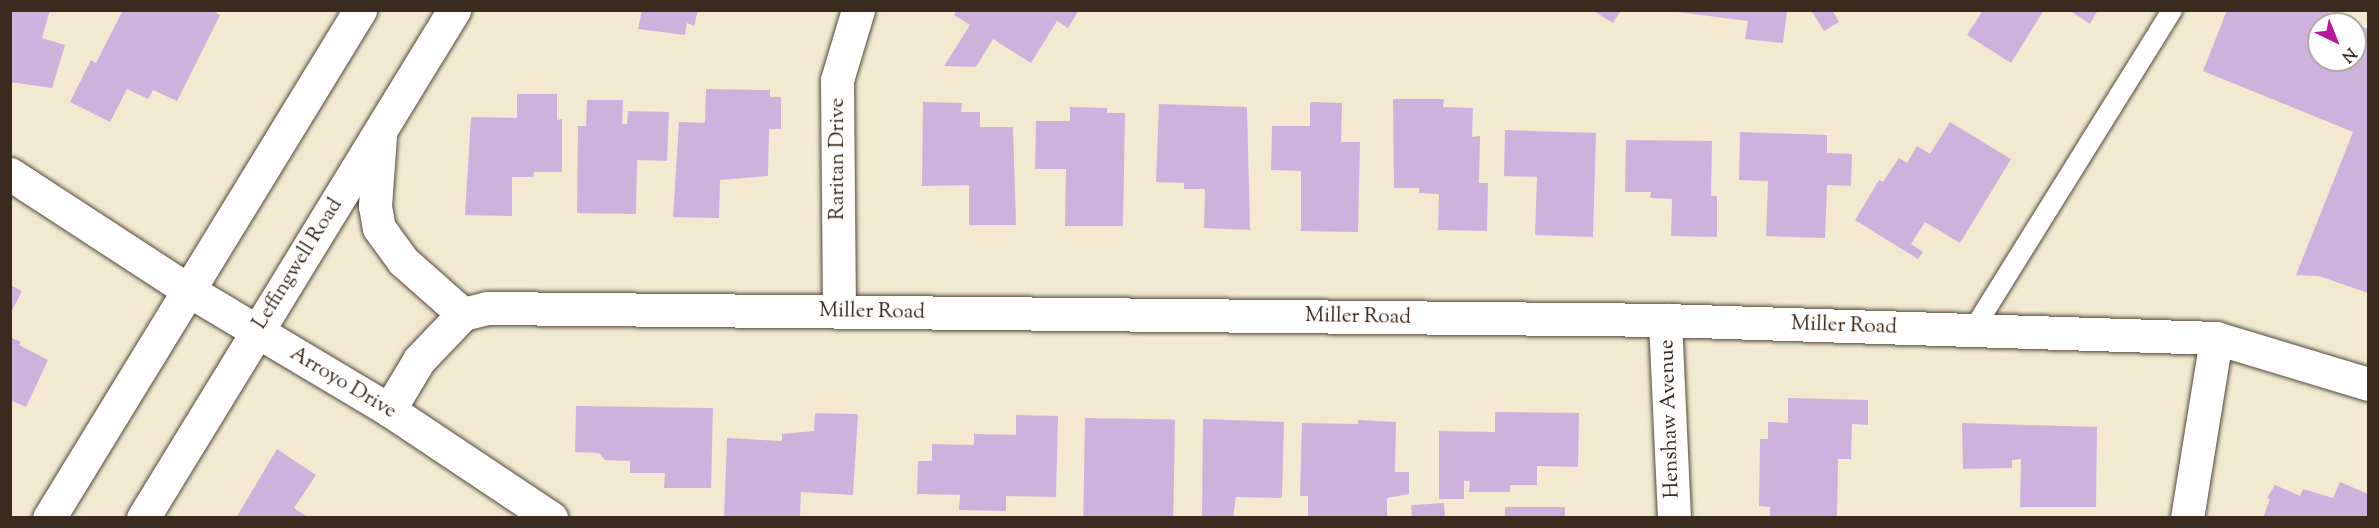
<!DOCTYPE html>
<html>
<head>
<meta charset="utf-8">
<style>
	body { margin:0 }
	#map { position:relative; width:2379px; height:528px; overflow:hidden; background:#f1ead1; font-family:"Sorts Mill Goudy",serif }
	div>[style] { position:absolute }
	[style*='--x'] { left:calc(var(--x)*1px); top:calc(var(--y)*1px); width:calc(var(--w)*1px); rotate:calc(var(--a)*1deg) }
	.building>* { inset:0; background:#cfb1dd; transform-origin:0 0 }
	.roads { filter:drop-shadow(0 0 2px #564739) drop-shadow(0 0 2px #564739) }
	.service>* { height:20px; margin:-10px; padding:0 10px; transform-origin:10px; border-radius:10px; background:#fff }
	.minor>* { height:33px; margin:-16.5px; padding:0 16.5px; transform-origin:16.5px; border-radius:16.5px; background:#fff }
	.tertiary>* { height:33px; margin:-16.5px; padding:0 16.5px; transform-origin:16.5px; border-radius:16.5px; background:#fff }
	.secondary>* { height:33px; margin:-16.5px; padding:0 16.5px; transform-origin:16.5px; border-radius:16.5px; background:#fff }
	span { translate:-50% -50%; white-space:nowrap; text-align:center; line-height:1.15; -webkit-text-stroke:5px #fff; paint-order:stroke }
	.street-label { font-size:21px; color:#3b2a1e }
	.frame { position:absolute; inset:0; border:12px solid #3b2a1e; pointer-events:none }
	.north { position:absolute; left:2307px; top:12px; width:60px; height:60px; box-sizing:border-box; background:#fff; border:2px solid #b1aaa5; border-radius:50%; rotate:137deg; font-size:16px; font-weight:700; line-height:24px; text-align:center; color:#3b2a1e }
	.north::after { content:''; display:block; margin:auto; width:21px; height:27px; background:#b5179e; clip-path:polygon(50% 0,100% 100%,50% 72%,0 100%) }
</style>
</head>
<body>
<div id="map">
	<div class="building">
		<i style="clip-path:polygon(10px 10px,50px 10px,42px 38px,65px 45px,52px 88px,10px 82px)"></i>
		<i style="clip-path:polygon(123px 10px,211px 10px,220px 15px,177px 101px,153px 90px,148px 99px,127px 89px,110px 122px,70px 102px,91px 60px,96px 63px)"></i>
		<i style="clip-path:polygon(642px 10px,698px 10px,694px 26px,687px 23px,685px 35px,638px 29px)"></i>
		<i style="clip-path:polygon(957px 10px,1079px 10px,1068px 28px,1057px 21px,1031px 63px,993px 39px,976px 67px,944px 66px,970px 25px,954px 15px)"></i>
		<i style="clip-path:polygon(1592px 10px,1621px 10px,1613px 23px)"></i>
		<i style="clip-path:polygon(1662px 10px,1787px 10px,1783px 43px,1745px 39px,1748px 21px)"></i>
		<i style="clip-path:polygon(1811px 10px,1832px 10px,1839px 22px,1824px 31px)"></i>
		<i style="clip-path:polygon(1983px 10px,2044px 10px,2011px 63px,1967px 35px)"></i>
		<i style="clip-path:polygon(2069px 10px,2098px 10px,2090px 24px)"></i>
		<i style="clip-path:polygon(evenodd,2227px 10px,2323px 10px,2368px 29px,2368px 293px,2319px 276px,2296px 275px,2353px 132px,2203px 71px,2227px 10px,2319px 24px,2355px 24px,2355px 60px,2319px 60px,2319px 24px)"></i>
		<i style="clip-path:polygon(706px 89px,770px 90px,770px 97px,781px 97px,781px 129px,769px 129px,768px 176px,720px 180px,719px 218px,673px 217px,679px 122px,705px 123px)"></i>
		<i style="clip-path:polygon(517px 94px,557px 94px,557px 120px,562px 119px,562px 172px,534px 172px,533px 177px,512px 177px,512px 216px,465px 215px,471px 117px,517px 118px)"></i>
		<i style="clip-path:polygon(1393px 99px,1444px 99px,1443px 107px,1473px 108px,1472px 137px,1480px 136px,1479px 183px,1488px 183px,1487px 231px,1438px 230px,1439px 194px,1419px 193px,1419px 188px,1394px 188px)"></i>
		<i style="clip-path:polygon(587px 100px,623px 100px,622px 124px,627px 124px,628px 111px,669px 112px,667px 161px,637px 160px,636px 214px,577px 213px,578px 126px,586px 126px)"></i>
		<i style="clip-path:polygon(923px 102px,962px 103px,961px 112px,980px 112px,980px 127px,1013px 127px,1016px 225px,969px 225px,969px 185px,922px 186px)"></i>
		<i style="clip-path:polygon(1310px 102px,1342px 103px,1341px 142px,1360px 142px,1358px 232px,1301px 231px,1301px 171px,1271px 170px,1272px 126px,1310px 126px)"></i>
		<i style="clip-path:polygon(1159px 104px,1247px 107px,1250px 230px,1204px 228px,1205px 189px,1184px 189px,1184px 183px,1156px 182px)"></i>
		<i style="clip-path:polygon(1070px 107px,1107px 108px,1107px 113px,1125px 113px,1123px 226px,1065px 226px,1066px 169px,1035px 169px,1036px 121px,1070px 121px)"></i>
		<i style="clip-path:polygon(1950px 122px,2011px 159px,1960px 243px,1925px 222px,1911px 244px,1923px 252px,1918px 259px,1855px 220px,1879px 180px,1883px 182px,1899px 158px,1907px 163px,1917px 146px,1930px 154px)"></i>
		<i style="clip-path:polygon(1505px 130px,1596px 133px,1593px 237px,1535px 235px,1537px 177px,1504px 176px)"></i>
		<i style="clip-path:polygon(1740px 132px,1827px 135px,1827px 153px,1852px 154px,1851px 186px,1827px 185px,1825px 238px,1766px 236px,1768px 181px,1739px 180px)"></i>
		<i style="clip-path:polygon(1626px 140px,1712px 141px,1711px 196px,1717px 196px,1717px 237px,1671px 236px,1672px 199px,1650px 198px,1651px 192px,1625px 192px)"></i>
		<i style="clip-path:polygon(10px 285px,22px 291px,10px 314px)"></i>
		<i style="clip-path:polygon(10px 337px,21px 342px,19px 345px,48px 360px,26px 407px,10px 400px)"></i>
		<i style="clip-path:polygon(1788px 398px,1868px 400px,1868px 425px,1852px 424px,1851px 459px,1838px 459px,1837px 518px,1770px 518px,1770px 507px,1759px 506px,1760px 439px,1768px 439px,1768px 422px,1788px 423px)"></i>
		<i style="clip-path:polygon(576px 406px,713px 408px,711px 488px,664px 488px,665px 473px,630px 473px,630px 461px,605px 460px,599px 453px,575px 452px)"></i>
		<i style="clip-path:polygon(1495px 412px,1579px 413px,1578px 467px,1537px 466px,1537px 485px,1510px 485px,1510px 492px,1469px 492px,1470px 481px,1464px 481px,1464px 499px,1439px 499px,1439px 431px,1495px 432px)"></i>
		<i style="clip-path:polygon(815px 413px,858px 414px,853px 495px,801px 492px,800px 518px,724px 518px,727px 438px,782px 441px,782px 434px,814px 431px)"></i>
		<i style="clip-path:polygon(1016px 415px,1058px 416px,1056px 497px,1006px 496px,1006px 511px,959px 510px,960px 495px,917px 494px,918px 461px,932px 461px,932px 444px,974px 445px,974px 434px,1016px 435px)"></i>
		<i style="left:1085px;top:418px;width:90px;height:100px;rotate:1deg"></i>
		<i style="clip-path:polygon(1203px 419px,1284px 422px,1282px 498px,1236px 497px,1233px 518px,1202px 518px)"></i>
		<i style="clip-path:polygon(1358px 420px,1396px 422px,1395px 472px,1409px 472px,1409px 494px,1387px 498px,1387px 518px,1308px 518px,1308px 496px,1300px 496px,1302px 423px,1358px 424px)"></i>
		<i style="clip-path:polygon(1962px 423px,2097px 427px,2096px 507px,2020px 507px,2021px 459px,2012px 460px,2012px 468px,1963px 469px)"></i>
		<i style="clip-path:polygon(277px 449px,316px 475px,294px 508px,309px 518px,236px 518px)"></i>
		<i style="clip-path:polygon(2340px 482px,2368px 494px,2368px 518px,2263px 518px,2270px 499px,2267px 498px,2275px 485px,2300px 496px,2303px 489px,2333px 498px)"></i>
		<i style="left:1444px;top:503px;width:15px;height:33px;rotate:86deg"></i>
		<i style="left:1505px;top:507px;width:60px;height:11px"></i>
	</div>
	<div class="roads">
		<div class="service">
			<i style="--x:1973;--y:330;--w:377;--a:-58.1"></i>
		</div>
		<div class="minor">
			<i style="--x:10;--y:174;--w:212;--a:33.1"></i>
			<i style="--x:839;--y:312;--w:232;--a:-90.5"></i>
			<i style="--x:837;--y:80;--w:73;--a:-73.3"></i>
			<i style="--x:1665;--y:320;--w:198;--a:87.4"></i>
			<i style="--x:389;--y:410;--w:58;--a:-59"></i>
			<i style="--x:419;--y:360;--w:64;--a:-46.3"></i>
			<i style="--x:463;--y:314;--w:25;--a:-14"></i>
			<i style="--x:487;--y:308;--w:1178;--a:0.58"></i>
			<i style="--x:1665;--y:320;--w:551;--a:1.87"></i>
			<i style="--x:2216;--y:338;--w:159;--a:16.8"></i>
			<i style="--x:2187;--y:518;--w:182;--a:-80.8"></i>
		</div>
		<div class="tertiary">
			<i style="--x:188;--y:290;--w:234;--a:30.8"></i>
			<i style="--x:389;--y:410;--w:195;--a:33.7"></i>
		</div>
		<div class="secondary">
			<i style="--x:380;--y:136;--w:70;--a:94.1"></i>
			<i style="--x:375;--y:206;--w:22;--a:80"></i>
			<i style="--x:379;--y:228;--w:41;--a:54"></i>
			<i style="--x:403;--y:261;--w:80;--a:41.5"></i>
			<i style="--x:49;--y:518;--w:596;--a:-58.52"></i>
			<i style="--x:143;--y:518;--w:596;--a:-58.52"></i>
		</div>
	</div>
	<div class="street-label">
		<span style="left:838px;top:159px;rotate:-90deg">Raritan Drive</span>
		<span style="left:298px;top:264px;rotate:-58deg">Leffingwell Road</span>
		<span style="left:872px;top:312px;rotate:1deg">Miller Road</span>
		<span style="left:1358px;top:317px;rotate:1deg">Miller Road</span>
		<span style="left:1844px;top:326px;rotate:2deg">Miller Road</span>
		<span style="left:343px;top:383px;rotate:31deg">Arroyo Drive</span>
		<span style="left:1670px;top:419px;rotate:-92deg">Henshaw Avenue</span>
	</div>
	<div class="frame"></div>
	<div class="north">N</div>
</div>
</body>
</html>
